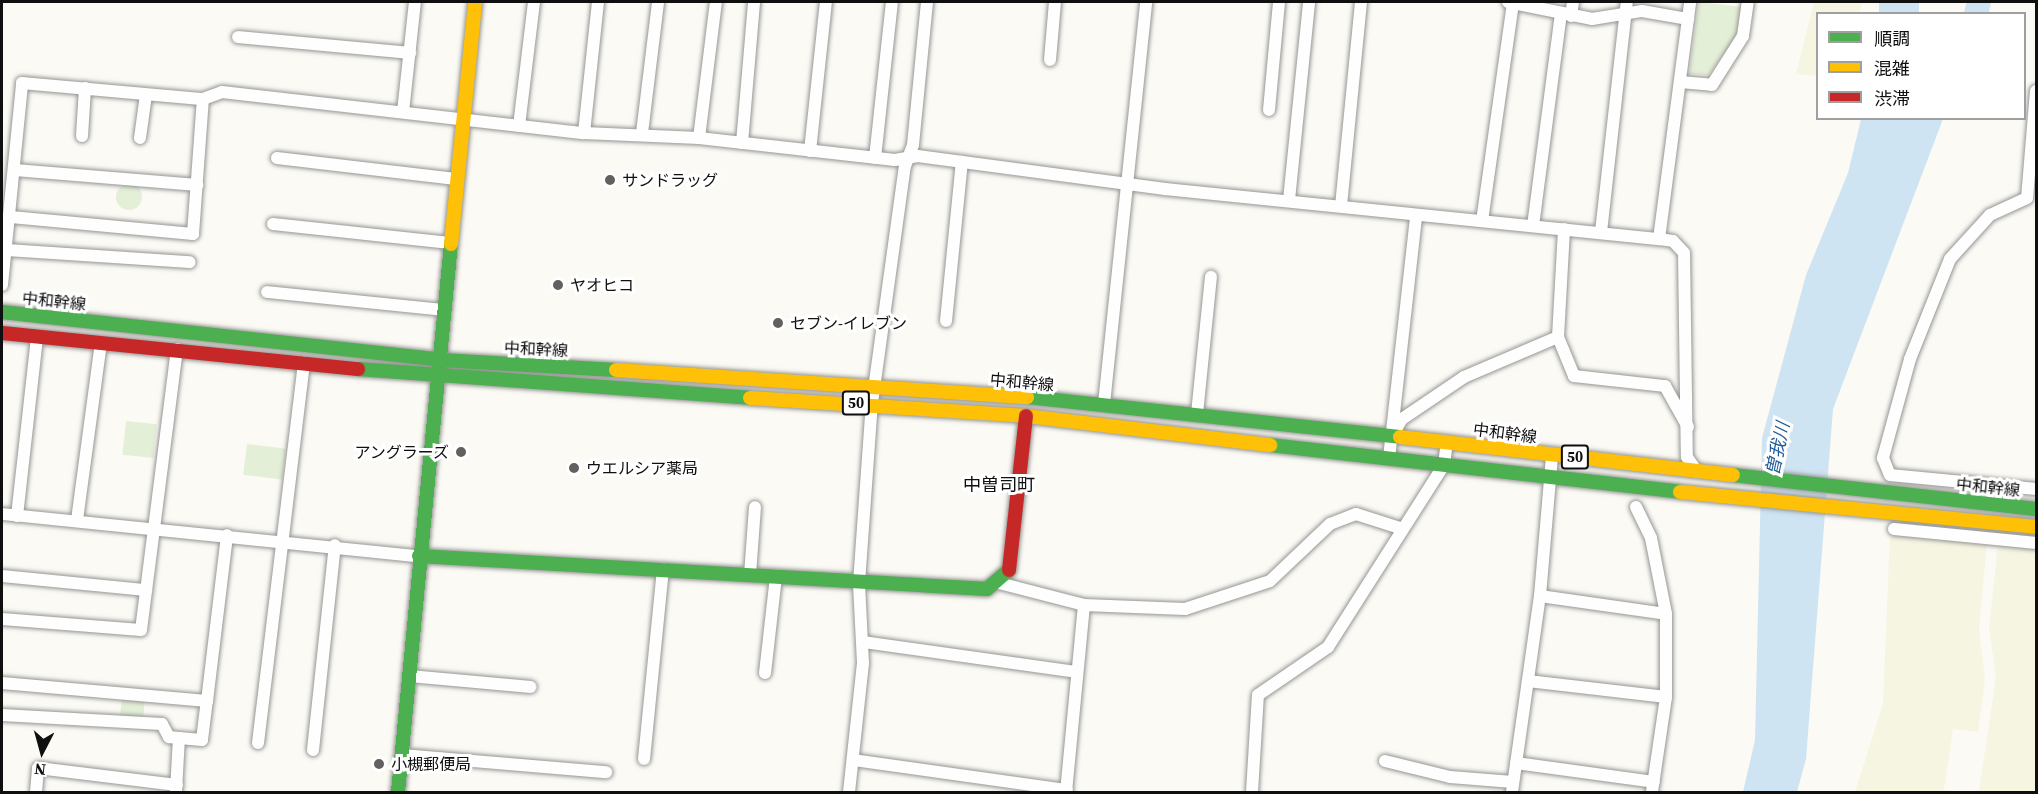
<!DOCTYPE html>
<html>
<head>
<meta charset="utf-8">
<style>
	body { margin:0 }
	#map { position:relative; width:2038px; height:794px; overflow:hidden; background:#fbfaf5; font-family:"Source Serif 4","Noto Sans JP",serif }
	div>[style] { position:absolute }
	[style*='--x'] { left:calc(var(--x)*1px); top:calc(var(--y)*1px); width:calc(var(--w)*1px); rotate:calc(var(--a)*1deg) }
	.farmland>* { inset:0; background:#f6f5e2 }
	.green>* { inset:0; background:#e4efd7; transform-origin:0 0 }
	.round { border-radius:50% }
	.water>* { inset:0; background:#cee4f3; transform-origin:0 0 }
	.river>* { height:24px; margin:-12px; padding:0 12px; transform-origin:12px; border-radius:12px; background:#cee4f3 }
	.roads { filter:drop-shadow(0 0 2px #959593) drop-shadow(0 0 2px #959593) }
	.street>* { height:12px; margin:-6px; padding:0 6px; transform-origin:6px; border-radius:6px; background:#fefefe }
	.fast>* { height:14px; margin:-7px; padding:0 7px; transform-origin:7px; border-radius:7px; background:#4caf50 }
	.slow>* { height:14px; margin:-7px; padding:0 7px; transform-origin:7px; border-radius:7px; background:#ffc107 }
	.jam>* { height:14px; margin:-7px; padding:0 7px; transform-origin:7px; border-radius:7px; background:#c62828 }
	.dots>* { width:16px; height:16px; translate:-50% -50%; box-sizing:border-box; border:3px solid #fff; border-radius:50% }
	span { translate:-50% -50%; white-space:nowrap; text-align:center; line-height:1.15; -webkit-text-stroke:6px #fff; paint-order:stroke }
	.shield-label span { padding:2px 4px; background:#fff; border:2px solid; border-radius:4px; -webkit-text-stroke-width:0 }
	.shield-label { font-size:15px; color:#0f0f0f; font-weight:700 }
	.poi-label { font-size:16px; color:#0f0f0f }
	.left { translate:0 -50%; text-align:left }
	.right { translate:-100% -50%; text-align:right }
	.street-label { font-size:16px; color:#0f0f0f }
	.water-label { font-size:18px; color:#215e98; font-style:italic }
	.neighbourhood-label { font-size:18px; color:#0f0f0f }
	.frame { position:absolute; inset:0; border:3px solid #0f0f0f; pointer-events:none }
	.legend { position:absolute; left:1816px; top:12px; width:210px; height:108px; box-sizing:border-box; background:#fff; border:2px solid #9f9f9f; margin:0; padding:8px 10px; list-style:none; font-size:18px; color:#0f0f0f }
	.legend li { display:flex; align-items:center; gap:12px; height:30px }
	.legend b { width:30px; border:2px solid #9f9f9f }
	.north { position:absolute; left:12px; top:722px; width:60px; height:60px; -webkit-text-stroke:4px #fff; paint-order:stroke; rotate:186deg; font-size:16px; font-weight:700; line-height:24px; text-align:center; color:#0f0f0f }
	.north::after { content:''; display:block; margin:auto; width:21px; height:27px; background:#0f0f0f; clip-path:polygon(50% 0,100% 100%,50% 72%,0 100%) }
</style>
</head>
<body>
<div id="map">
	<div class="farmland">
		<i style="clip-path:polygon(1814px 2px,1862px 2px,1859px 13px,1818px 14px,1817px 76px,1796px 74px)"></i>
		<i style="clip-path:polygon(1890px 534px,1987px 543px,1979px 629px,1985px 679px,1978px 732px,1953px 729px,1944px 789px,1955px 792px,1855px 792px,1883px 704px)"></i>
		<i style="clip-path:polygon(1998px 545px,2036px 549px,2036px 792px,1979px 792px,1996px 677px,1989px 628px)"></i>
	</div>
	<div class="green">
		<i style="clip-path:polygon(1699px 2px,1742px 7px,1735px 39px,1708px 75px,1689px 74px)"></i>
		<i class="round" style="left:116px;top:184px;width:26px;height:26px"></i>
		<i style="left:126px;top:421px;width:31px;height:34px;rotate:6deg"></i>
		<i style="left:247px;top:444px;width:39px;height:31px;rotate:7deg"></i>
		<i style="left:122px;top:696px;width:23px;height:20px;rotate:5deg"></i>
	</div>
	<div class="water">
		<i style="left:1879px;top:2px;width:40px;height:11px"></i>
		<i style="clip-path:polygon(1861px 119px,1943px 119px,1833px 409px,1806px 759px,1797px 792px,1743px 792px,1755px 740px,1762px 438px,1806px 275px,1848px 173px)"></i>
	</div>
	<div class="river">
		<i style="--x:1976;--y:14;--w:12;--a:-76"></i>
	</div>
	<div class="roads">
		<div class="street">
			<i style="--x:1508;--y:2;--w:86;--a:11.4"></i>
			<i style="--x:1592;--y:19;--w:51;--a:-9.1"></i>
			<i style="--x:1642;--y:11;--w:47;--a:9.9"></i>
			<i style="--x:1571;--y:16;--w:14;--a:-82"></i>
			<i style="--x:238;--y:37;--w:173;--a:5.3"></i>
			<i style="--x:1050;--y:60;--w:58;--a:-85.1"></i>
			<i style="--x:1680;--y:82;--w:32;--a:5"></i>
			<i style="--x:1712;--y:85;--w:58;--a:-57.7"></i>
			<i style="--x:1743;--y:36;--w:34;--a:-82"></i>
			<i style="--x:2036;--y:91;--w:107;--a:94.8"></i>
			<i style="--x:2027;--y:198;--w:41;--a:155.3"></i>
			<i style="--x:1990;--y:215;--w:59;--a:132.3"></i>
			<i style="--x:1950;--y:259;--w:108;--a:111.8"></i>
			<i style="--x:1910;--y:359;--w:103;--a:105.3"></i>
			<i style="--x:1883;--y:458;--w:18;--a:68"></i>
			<i style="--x:1890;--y:475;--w:147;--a:5.5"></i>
			<i style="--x:1269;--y:110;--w:108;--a:-84.7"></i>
			<i style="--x:403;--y:112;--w:111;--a:-83.8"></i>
			<i style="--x:519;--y:126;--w:125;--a:-83.1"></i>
			<i style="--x:584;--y:133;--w:132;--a:-83.9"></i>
			<i style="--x:642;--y:133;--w:132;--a:-83"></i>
			<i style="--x:82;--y:136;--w:48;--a:-86.4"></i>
			<i style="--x:140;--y:138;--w:43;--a:-82.1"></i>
			<i style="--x:699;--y:138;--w:137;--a:-82.9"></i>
			<i style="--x:742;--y:143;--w:142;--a:-85.1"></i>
			<i style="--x:810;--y:151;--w:150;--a:-83.9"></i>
			<i style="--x:277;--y:158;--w:180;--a:6.7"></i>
			<i style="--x:875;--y:158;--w:157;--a:-83.8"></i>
			<i style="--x:15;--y:170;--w:183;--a:4.7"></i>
			<i style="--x:1289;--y:200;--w:199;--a:-84.2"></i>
			<i style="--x:1341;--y:206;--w:205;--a:-84.4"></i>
			<i style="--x:11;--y:217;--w:183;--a:5.3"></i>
			<i style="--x:193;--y:234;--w:135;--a:-85.8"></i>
			<i style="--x:203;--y:99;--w:20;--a:-20"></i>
			<i style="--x:222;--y:92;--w:364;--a:6.5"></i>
			<i style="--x:584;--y:133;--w:115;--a:2.5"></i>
			<i style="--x:699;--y:138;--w:197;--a:6.4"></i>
			<i style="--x:895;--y:160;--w:23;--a:-10"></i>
			<i style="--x:918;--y:156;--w:249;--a:7.6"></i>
			<i style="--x:1165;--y:189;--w:497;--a:5.8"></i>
			<i style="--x:1659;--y:239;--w:14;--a:8"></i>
			<i style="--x:1673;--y:241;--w:16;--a:47"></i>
			<i style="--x:1684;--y:253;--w:204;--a:89.2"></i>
			<i style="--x:1687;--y:457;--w:18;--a:56"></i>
			<i style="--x:1482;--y:221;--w:220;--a:-81.9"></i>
			<i style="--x:273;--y:224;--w:178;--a:6.1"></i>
			<i style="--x:1533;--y:226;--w:215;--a:-82.5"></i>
			<i style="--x:1601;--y:232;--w:231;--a:-83.6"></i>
			<i style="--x:1659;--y:239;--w:239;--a:-82.5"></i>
			<i style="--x:7;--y:250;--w:183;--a:3.8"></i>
			<i style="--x:2;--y:285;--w:203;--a:-84.3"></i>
			<i style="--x:22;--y:83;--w:182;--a:5.1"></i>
			<i style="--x:267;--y:292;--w:178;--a:5.8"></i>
			<i style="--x:946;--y:321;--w:160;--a:-84.3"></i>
			<i style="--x:1558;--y:337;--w:42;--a:67.7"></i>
			<i style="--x:1574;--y:376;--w:92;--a:6.3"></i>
			<i style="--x:1665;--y:386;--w:47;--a:60.7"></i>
			<i style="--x:1104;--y:404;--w:404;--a:-84"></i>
			<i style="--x:1197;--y:414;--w:138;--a:-84.2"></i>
			<i style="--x:1392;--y:436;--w:20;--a:-60"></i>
			<i style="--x:1402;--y:419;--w:75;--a:-34.1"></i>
			<i style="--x:1464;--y:377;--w:102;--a:-23.1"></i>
			<i style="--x:1558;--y:337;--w:108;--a:-86.8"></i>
			<i style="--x:1389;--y:458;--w:244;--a:-83.6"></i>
			<i style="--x:1636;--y:507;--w:34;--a:64"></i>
			<i style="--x:1651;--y:538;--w:77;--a:78.8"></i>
			<i style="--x:1666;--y:614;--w:83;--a:90"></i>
			<i style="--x:1666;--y:697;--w:96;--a:98.4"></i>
			<i style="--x:2;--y:514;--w:419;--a:5.8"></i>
			<i style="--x:17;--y:516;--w:180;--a:-83.6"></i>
			<i style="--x:77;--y:520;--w:179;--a:-82.3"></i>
			<i style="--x:1894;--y:529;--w:143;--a:5.6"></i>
			<i style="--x:750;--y:575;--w:68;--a:-85.8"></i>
			<i style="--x:2;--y:576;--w:145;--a:5.6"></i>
			<i style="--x:999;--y:583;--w:88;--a:14.5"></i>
			<i style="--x:1084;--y:605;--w:101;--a:2.3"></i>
			<i style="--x:1185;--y:609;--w:89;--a:-18.2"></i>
			<i style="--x:1270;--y:581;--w:83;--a:-43.5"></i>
			<i style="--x:1330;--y:524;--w:28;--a:-21"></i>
			<i style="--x:1356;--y:514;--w:46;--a:17.7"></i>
			<i style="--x:1540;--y:596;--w:127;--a:8.1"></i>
			<i style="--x:2;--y:619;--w:139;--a:4.5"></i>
			<i style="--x:141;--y:630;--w:283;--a:-82.7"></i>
			<i style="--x:863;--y:642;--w:216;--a:8"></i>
			<i style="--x:765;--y:673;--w:98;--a:-83.5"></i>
			<i style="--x:410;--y:676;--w:121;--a:5.2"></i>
			<i style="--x:1528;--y:681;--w:139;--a:6.6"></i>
			<i style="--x:2;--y:683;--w:206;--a:5"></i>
			<i style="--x:207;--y:701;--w:167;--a:-83.1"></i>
			<i style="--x:2;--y:715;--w:160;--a:3.2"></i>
			<i style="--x:162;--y:724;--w:15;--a:62"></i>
			<i style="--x:169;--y:737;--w:10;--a:6"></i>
			<i style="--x:258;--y:743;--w:383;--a:-83.1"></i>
			<i style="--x:313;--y:750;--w:206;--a:-83.9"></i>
			<i style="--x:402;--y:755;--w:205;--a:4.8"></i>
			<i style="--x:644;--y:759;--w:191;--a:-84.3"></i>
			<i style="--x:853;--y:760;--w:216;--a:8"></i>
			<i style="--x:1385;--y:761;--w:67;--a:13.8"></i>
			<i style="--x:1450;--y:777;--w:63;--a:4.5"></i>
			<i style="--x:1516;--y:763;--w:139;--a:7.8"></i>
			<i style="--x:176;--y:791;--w:53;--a:-86.8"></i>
			<i style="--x:179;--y:738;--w:23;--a:5"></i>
			<i style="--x:202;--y:740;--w:39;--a:-83"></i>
			<i style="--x:36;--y:792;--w:24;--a:-85"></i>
			<i style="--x:38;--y:768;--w:140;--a:7"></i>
			<i style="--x:849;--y:792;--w:130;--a:-83.8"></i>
			<i style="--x:863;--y:663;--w:80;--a:-92.9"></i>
			<i style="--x:859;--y:583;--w:180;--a:-85.9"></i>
			<i style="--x:872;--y:403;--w:239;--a:-82.1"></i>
			<i style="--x:905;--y:166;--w:22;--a:-69"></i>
			<i style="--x:913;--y:145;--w:144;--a:-84.4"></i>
			<i style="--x:1066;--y:792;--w:188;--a:-84.5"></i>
			<i style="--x:1252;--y:792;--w:97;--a:-86.5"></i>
			<i style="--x:1258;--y:695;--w:85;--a:-34.4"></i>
			<i style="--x:1328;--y:647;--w:216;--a:-57.5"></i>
			<i style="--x:1444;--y:465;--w:23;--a:-83"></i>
			<i style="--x:1512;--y:792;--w:198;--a:-81.9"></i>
			<i style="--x:1540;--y:596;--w:142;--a:-85.1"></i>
		</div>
		<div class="fast">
			<i style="--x:2;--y:312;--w:442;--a:6.2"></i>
			<i style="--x:441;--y:360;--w:175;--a:3.3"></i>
			<i style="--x:358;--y:369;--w:393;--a:4.2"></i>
			<i style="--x:1027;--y:397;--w:375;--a:6.1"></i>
			<i style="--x:1270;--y:445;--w:413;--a:6.5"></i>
			<i style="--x:1733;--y:475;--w:305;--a:6.4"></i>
			<i style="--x:419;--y:556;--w:569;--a:3.33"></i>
			<i style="--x:987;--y:589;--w:29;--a:-41"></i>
			<i style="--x:398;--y:792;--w:551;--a:-84.48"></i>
		</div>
		<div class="slow">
			<i style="--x:451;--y:244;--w:243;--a:-84.3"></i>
			<i style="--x:616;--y:370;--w:412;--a:3.8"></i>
			<i style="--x:750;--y:398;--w:277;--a:3.7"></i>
			<i style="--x:1026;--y:416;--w:246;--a:6.8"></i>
			<i style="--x:1400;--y:437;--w:335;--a:6.5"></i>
			<i style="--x:1680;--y:492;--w:358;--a:5.6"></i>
		</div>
		<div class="jam">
			<i style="--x:2;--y:333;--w:358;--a:5.8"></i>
			<i style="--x:1009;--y:570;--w:155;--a:-83.7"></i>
		</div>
	</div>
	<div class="dots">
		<i style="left:610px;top:180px;background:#626160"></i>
		<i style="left:558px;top:285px;background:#626160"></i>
		<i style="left:778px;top:323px;background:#626160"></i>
		<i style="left:461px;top:452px;background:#626160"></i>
		<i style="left:574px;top:468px;background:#626160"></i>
		<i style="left:379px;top:764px;background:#626160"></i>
	</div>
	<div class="shield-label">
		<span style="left:856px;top:403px">50</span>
		<span style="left:1575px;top:457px">50</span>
	</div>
	<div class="poi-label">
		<span class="left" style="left:622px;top:180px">サンドラッグ</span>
		<span class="left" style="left:570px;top:285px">ヤオヒコ</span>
		<span class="left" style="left:790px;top:323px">セブン-イレブン</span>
		<span class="right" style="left:449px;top:452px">アングラーズ</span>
		<span class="left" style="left:586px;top:468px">ウエルシア薬局</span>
		<span class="left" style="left:391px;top:764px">小槻郵便局</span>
	</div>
	<div class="street-label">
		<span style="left:54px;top:301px;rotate:6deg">中和幹線</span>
		<span style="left:536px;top:349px;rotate:3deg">中和幹線</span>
		<span style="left:1022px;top:382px;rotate:5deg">中和幹線</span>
		<span style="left:1505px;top:433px;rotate:7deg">中和幹線</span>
		<span style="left:1988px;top:487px;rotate:6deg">中和幹線</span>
	</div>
	<div class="water-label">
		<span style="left:1778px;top:449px;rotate:-78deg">曽我川</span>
	</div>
	<div class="neighbourhood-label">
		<span style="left:999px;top:485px">中曽司町</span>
	</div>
	<div class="frame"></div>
	<ul class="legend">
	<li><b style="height:8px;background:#4caf50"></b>順調</li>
	<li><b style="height:8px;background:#ffc107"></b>混雑</li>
	<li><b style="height:8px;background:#c62828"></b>渋滞</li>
	</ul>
	<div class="north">N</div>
</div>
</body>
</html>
